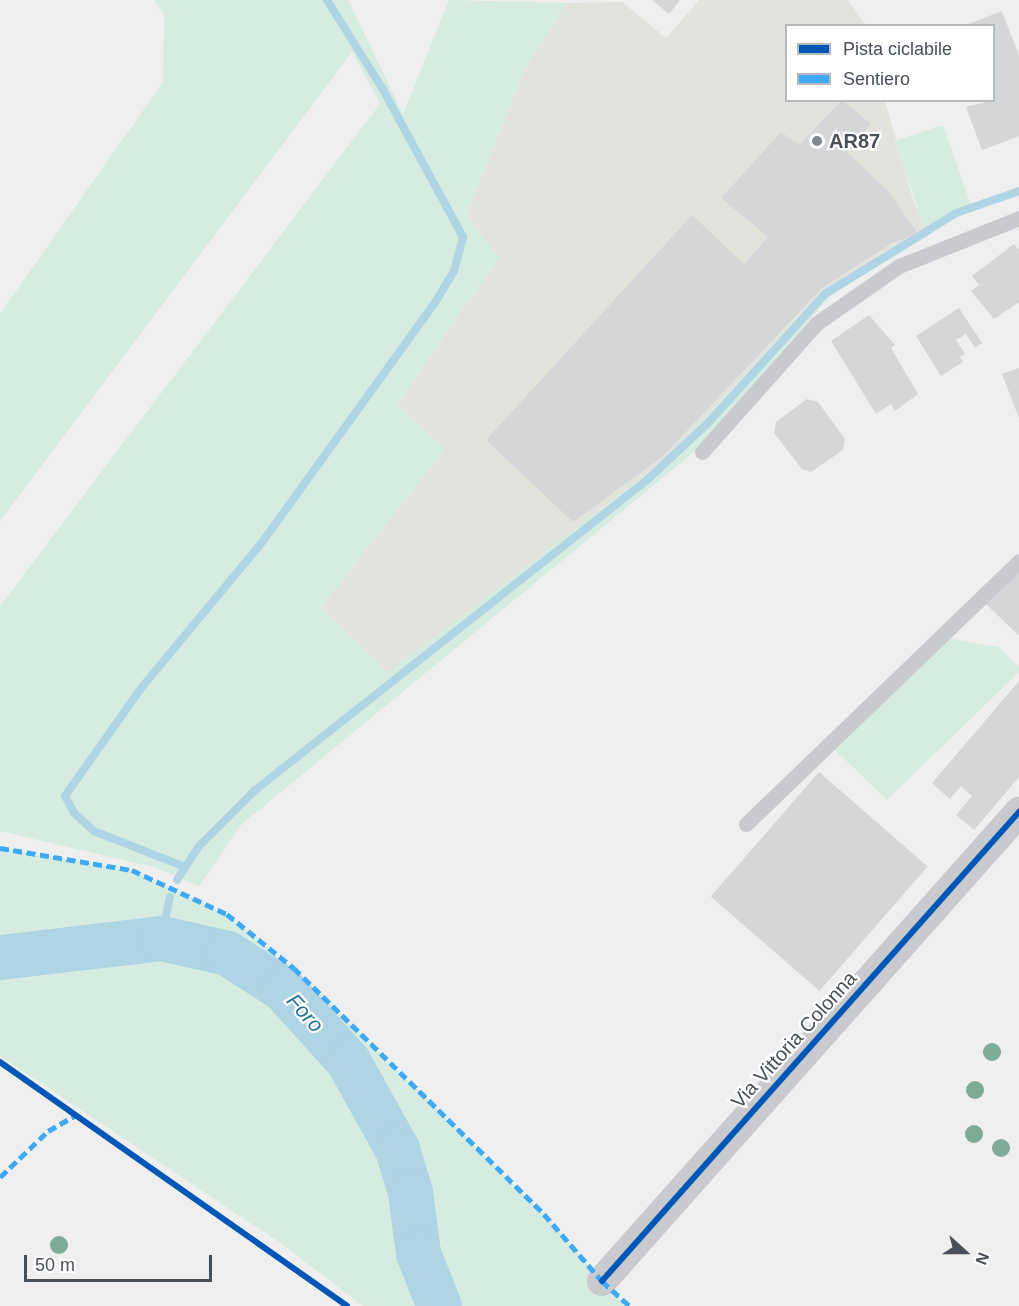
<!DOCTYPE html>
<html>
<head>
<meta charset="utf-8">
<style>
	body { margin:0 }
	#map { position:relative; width:1019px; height:1306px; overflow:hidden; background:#efefef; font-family:Arial,sans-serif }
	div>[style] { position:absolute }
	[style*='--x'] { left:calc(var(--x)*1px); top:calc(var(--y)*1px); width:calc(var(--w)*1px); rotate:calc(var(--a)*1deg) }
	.commercial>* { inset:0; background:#e3e3dd }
	.green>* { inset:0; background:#d6ece0 }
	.stream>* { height:8px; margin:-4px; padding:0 4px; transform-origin:4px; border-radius:4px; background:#afd4e4 }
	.river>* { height:45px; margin:-22.5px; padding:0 22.5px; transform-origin:22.5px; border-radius:22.5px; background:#afd4e4 }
	.building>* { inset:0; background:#d5d6d8; transform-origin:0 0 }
	.service>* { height:15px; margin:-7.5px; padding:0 7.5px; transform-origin:7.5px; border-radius:7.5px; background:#c9cacd }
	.minor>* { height:30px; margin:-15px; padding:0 15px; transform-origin:15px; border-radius:15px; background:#c9cacd }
	.quiet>* { height:4.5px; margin-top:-2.25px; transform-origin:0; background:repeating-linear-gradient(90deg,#3fa9f5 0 9px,transparent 0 13.5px) }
	.cycleway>* { height:6px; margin:-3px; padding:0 3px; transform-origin:3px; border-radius:3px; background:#0057b8 }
	.trees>* { width:18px; height:18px; margin:-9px; border-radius:50%; background:#7eaa98 }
	.dots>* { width:16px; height:16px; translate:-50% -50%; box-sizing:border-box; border:3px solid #fff; border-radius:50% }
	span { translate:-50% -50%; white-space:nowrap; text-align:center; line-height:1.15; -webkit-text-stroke:4.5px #fff; paint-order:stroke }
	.poi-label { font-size:20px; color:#484f59; font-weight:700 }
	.left { translate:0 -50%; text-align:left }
	.street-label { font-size:20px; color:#484f59 }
	.water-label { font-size:21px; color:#1e7196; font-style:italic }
	.legend { position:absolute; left:785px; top:24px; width:210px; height:78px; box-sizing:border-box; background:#fff; border:2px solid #b6b9bd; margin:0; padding:8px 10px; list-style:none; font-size:18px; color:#484f59 }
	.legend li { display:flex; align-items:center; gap:12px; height:30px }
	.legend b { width:30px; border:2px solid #b6b9bd }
	.north { position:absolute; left:935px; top:1222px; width:60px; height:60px; -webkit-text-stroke:4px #fff; paint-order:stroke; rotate:111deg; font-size:16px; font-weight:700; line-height:24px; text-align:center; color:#484f59 }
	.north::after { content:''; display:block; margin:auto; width:21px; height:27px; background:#484f59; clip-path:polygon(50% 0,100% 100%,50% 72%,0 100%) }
	.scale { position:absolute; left:24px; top:1255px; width:188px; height:27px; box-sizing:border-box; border:3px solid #484f59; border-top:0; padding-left:8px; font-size:18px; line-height:21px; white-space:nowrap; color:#484f59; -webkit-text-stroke:4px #fff; paint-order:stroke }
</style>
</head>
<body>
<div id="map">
	<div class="commercial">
		<i style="clip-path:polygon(699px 0,848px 0,865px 25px,786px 26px,786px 100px,885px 101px,913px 200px,926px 228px,877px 257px,805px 311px,665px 460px,388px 673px,321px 608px,445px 449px,397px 405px,499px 257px,466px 215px,525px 69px,566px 3px,622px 2px,666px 38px)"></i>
	</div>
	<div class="green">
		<i style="clip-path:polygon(154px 0,348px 0,403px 114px,449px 0,566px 3px,525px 69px,466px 215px,499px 257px,397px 405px,445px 449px,321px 608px,388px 672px,665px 460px,827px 288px,925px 230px,895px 141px,943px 125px,971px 205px,927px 227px,931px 234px,831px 295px,699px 448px,242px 824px,199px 886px,153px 867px,0 831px,0 606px,380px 104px,352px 52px,0 521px,0 314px,163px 82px,164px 14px)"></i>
		<i style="clip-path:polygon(946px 638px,999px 647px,1019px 667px,1019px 672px,887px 800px,832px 747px)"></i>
		<i style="clip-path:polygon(0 848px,132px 870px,227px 914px,294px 968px,544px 1214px,624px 1306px,363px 1306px,279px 1242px,0 1056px)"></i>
	</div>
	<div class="stream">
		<i style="--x:185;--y:867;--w:98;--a:-158.4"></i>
		<i style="--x:94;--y:831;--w:27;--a:-138"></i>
		<i style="--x:74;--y:813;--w:19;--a:-118"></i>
		<i style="--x:65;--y:796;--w:133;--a:-54.8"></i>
		<i style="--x:142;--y:687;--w:190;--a:-50.3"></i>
		<i style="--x:263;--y:541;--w:296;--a:-54.2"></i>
		<i style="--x:436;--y:301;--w:35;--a:-59"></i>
		<i style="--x:454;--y:271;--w:35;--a:-75"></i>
		<i style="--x:463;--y:237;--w:170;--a:-118.5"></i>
		<i style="--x:382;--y:88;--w:104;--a:-122"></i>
		<i style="--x:177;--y:880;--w:40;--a:-57.1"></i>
		<i style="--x:199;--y:846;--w:78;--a:-45"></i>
		<i style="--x:254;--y:791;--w:501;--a:-38.36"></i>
		<i style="--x:647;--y:480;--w:83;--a:-43.1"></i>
		<i style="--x:708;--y:423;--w:174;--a:-47.8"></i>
		<i style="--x:825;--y:294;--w:154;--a:-31.7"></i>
		<i style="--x:956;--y:213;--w:67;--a:-19.2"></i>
		<i style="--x:161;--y:938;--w:42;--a:-77.6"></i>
	</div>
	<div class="river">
		<i style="--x:0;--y:957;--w:162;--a:-6.7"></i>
		<i style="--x:161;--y:938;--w:68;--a:12.8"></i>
		<i style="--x:227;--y:953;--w:67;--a:32.7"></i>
		<i style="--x:283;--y:989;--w:97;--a:47.9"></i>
		<i style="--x:348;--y:1061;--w:101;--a:60.9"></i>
		<i style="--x:397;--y:1149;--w:45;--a:73.2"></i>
		<i style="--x:410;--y:1192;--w:62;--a:82.5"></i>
		<i style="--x:418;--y:1253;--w:57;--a:68.4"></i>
	</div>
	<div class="building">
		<i style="clip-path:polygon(652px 0,680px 0,669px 14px)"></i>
		<i style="clip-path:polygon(1002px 11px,1019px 56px,1019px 136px,982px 150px,966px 107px,994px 100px,994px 26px,966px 25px)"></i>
		<i style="clip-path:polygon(842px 100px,871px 124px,847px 152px,888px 191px,918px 234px,892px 243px,821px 289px,662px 457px,573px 522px,486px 440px,692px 215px,744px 264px,768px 237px,721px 198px,781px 132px,799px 145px)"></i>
		<i style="clip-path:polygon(1014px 244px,1019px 250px,1019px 302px,994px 319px,971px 291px,979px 285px,972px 276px)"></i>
		<i style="clip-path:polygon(959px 308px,982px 343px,975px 348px,966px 334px,956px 340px,965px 354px,960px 357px,963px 362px,941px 376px,916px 336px)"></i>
		<i style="clip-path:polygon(869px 315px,895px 345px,891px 348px,918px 394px,895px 411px,891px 404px,876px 414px,831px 341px)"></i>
		<i style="clip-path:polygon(1019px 368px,1019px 418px,1002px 374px)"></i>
		<i style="clip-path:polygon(807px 399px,818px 402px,845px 439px,843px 450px,811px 472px,802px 469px,774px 433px,776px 422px)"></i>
		<i style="clip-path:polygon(1019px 567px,1019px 636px,984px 602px)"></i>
		<i style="clip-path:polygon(1019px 681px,1019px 777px,974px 830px,956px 815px,972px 796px,961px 786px,950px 799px,932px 783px)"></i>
		<i style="left:819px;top:772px;width:144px;height:165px;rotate:41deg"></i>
	</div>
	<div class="service">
		<i style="--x:702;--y:452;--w:173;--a:-48.3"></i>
		<i style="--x:817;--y:323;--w:100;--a:-34.8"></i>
		<i style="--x:899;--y:266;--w:129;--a:-21.8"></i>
		<i style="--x:746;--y:824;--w:379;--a:-43.9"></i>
	</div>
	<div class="minor">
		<i style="--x:602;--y:1281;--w:628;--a:-48.36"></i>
	</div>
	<div class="quiet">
		<i style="--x:0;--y:848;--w:134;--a:9.5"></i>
		<i style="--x:132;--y:870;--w:105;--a:24.9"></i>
		<i style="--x:227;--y:914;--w:86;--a:38.9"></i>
		<i style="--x:294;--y:968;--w:351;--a:44.5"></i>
		<i style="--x:544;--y:1214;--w:89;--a:49.1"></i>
		<i style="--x:602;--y:1281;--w:38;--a:42"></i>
		<i style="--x:0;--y:1177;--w:66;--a:-43.8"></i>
		<i style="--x:48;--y:1131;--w:34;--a:-30"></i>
	</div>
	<div class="cycleway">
		<i style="--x:0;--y:1062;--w:424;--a:35.1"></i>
		<i style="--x:602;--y:1281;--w:628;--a:-48.36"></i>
	</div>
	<div class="trees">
		<i style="left:992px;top:1052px"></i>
		<i style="left:975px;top:1090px"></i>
		<i style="left:974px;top:1134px"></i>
		<i style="left:1001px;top:1148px"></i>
		<i style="left:59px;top:1245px"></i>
	</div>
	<div class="dots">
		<i style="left:817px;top:141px;background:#82878e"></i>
	</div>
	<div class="poi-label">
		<span class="left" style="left:829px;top:141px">AR87</span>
	</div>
	<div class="street-label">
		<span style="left:794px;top:1040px;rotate:-48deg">Via Vittoria Colonna</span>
	</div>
	<div class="water-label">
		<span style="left:305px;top:1013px;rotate:48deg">Foro</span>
	</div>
	<ul class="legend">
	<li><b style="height:8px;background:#0057b8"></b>Pista ciclabile</li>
	<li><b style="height:8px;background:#3fa9f5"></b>Sentiero</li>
	</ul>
	<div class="north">N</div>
	<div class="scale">50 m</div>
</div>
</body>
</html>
